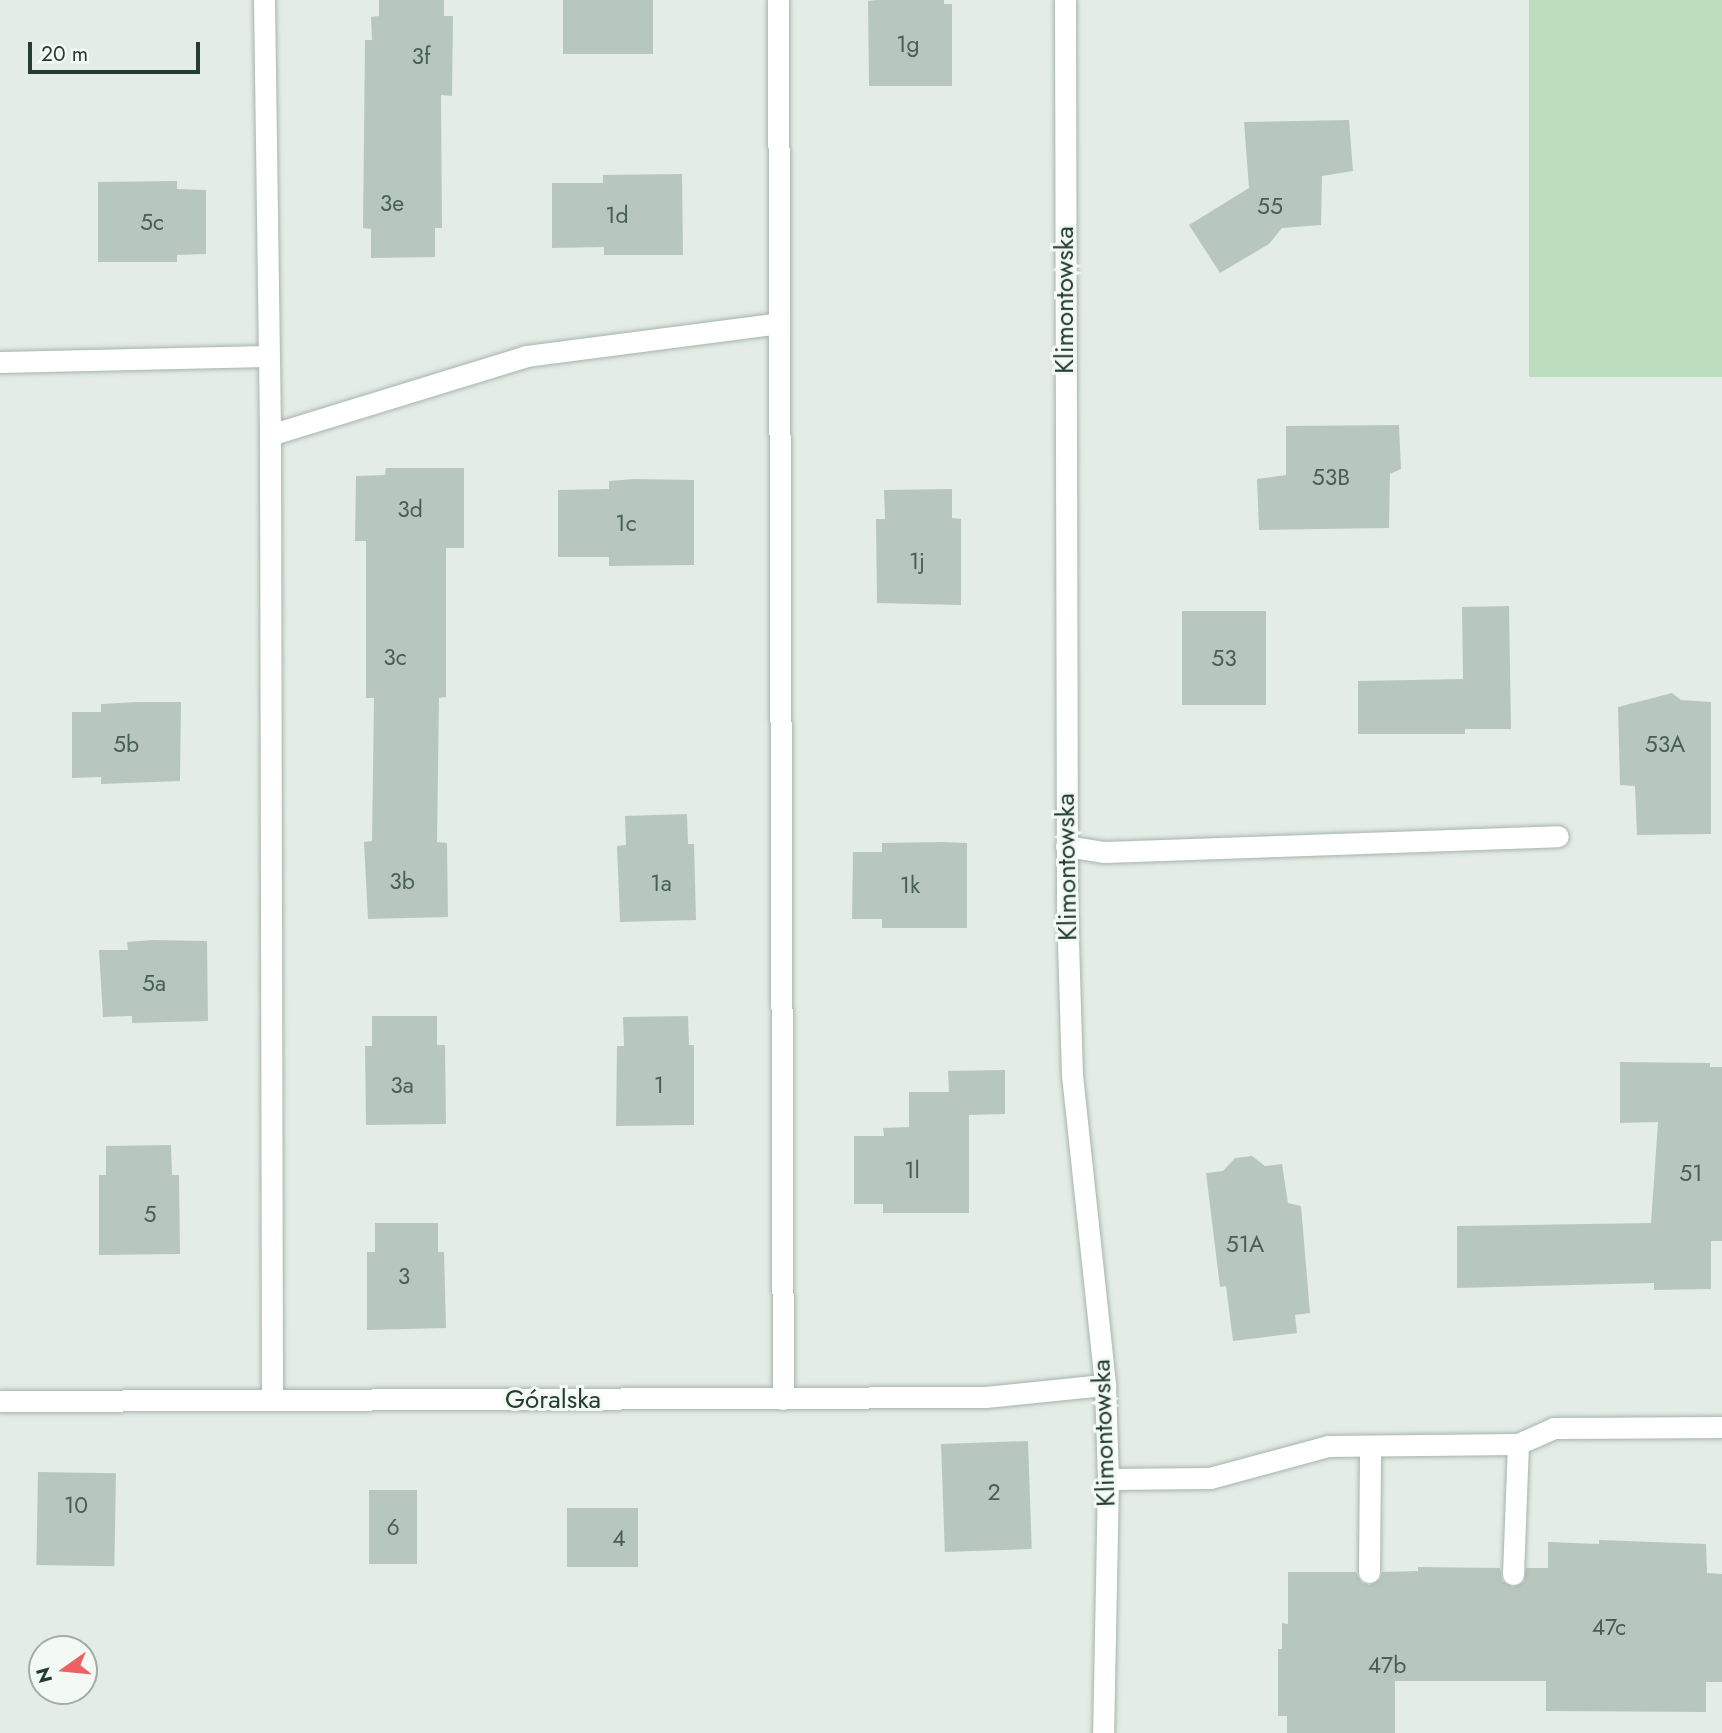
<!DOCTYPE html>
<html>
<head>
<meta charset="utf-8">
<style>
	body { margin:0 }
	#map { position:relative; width:1722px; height:1733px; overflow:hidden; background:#e3ece6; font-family:Jost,sans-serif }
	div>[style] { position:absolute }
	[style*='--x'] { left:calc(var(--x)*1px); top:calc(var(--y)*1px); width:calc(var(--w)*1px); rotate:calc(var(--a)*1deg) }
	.green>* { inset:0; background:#bcddbe; transform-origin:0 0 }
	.building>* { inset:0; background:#b8c7be; transform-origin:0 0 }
	.roads { filter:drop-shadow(0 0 2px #a6b4ac) drop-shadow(0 0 2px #a6b4ac) }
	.minor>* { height:21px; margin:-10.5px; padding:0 10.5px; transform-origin:10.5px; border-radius:10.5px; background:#fff }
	span { translate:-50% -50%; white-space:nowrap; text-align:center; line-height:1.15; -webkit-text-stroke:6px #f3f9f5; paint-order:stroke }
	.number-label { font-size:23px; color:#486054 }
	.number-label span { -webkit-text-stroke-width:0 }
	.street-label { font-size:26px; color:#233d30 }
	.north { position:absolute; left:28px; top:1635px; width:70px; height:70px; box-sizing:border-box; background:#f3f9f5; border:2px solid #a0aea6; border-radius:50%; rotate:255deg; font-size:19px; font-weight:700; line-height:28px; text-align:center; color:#233d30 }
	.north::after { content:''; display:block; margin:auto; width:24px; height:32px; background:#ed6260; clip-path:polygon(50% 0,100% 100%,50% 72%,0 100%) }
	.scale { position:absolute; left:28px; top:42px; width:172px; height:32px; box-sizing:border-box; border:4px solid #233d30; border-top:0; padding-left:9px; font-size:21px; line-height:24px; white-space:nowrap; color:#233d30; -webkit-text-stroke:5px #f3f9f5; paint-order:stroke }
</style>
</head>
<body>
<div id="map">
	<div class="green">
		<i style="left:1529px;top:0;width:193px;height:377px"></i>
	</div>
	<div class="building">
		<i style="clip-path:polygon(379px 0,444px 0,444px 16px,453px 16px,452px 96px,441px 95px,442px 228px,435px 228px,435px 257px,371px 258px,371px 229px,363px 228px,365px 40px,372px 40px,371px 17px,379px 16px)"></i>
		<i style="left:563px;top:0;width:90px;height:54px"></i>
		<i style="clip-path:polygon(877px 0,944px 0,944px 4px,952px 4px,952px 86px,869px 86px,868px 1px)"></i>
		<i style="clip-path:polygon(1349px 120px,1353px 171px,1322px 176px,1321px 225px,1282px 228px,1269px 244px,1220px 273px,1189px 225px,1249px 188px,1244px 122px)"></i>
		<i style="clip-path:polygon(682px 174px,683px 255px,604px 255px,604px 247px,552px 248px,552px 183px,603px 183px,603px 175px)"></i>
		<i style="clip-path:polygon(177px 181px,177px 189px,206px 190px,206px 254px,177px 255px,177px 262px,98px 262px,98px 182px)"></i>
		<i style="clip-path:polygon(1399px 425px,1401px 469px,1390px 474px,1389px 528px,1259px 530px,1257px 479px,1286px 475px,1286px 426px)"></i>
		<i style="clip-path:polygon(386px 468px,464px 468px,464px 548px,446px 548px,446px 697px,439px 698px,437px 842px,447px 843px,448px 917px,368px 919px,364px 842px,372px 841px,374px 698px,366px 698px,366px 541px,355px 541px,356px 476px,385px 475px)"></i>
		<i style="clip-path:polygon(634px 479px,694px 480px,694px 565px,609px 566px,609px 557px,558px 557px,558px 490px,609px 489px,609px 481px)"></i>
		<i style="clip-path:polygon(952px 489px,952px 518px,961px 519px,961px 605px,877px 603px,876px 519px,885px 519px,884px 490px)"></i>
		<i style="clip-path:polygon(1509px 606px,1511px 729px,1465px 729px,1465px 734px,1358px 734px,1358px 681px,1463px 679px,1462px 607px)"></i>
		<i style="left:1182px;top:611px;width:84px;height:94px"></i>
		<i style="clip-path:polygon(1672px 693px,1681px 700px,1711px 702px,1711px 834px,1637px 835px,1635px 786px,1620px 785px,1618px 707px)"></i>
		<i style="clip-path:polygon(138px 702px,181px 702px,180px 781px,101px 784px,101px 777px,72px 778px,72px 712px,101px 712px,101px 704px)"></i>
		<i style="clip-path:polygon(687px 814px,688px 844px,694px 844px,696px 920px,620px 922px,617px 846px,626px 845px,625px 816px)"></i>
		<i style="clip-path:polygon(942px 842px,967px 843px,967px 928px,882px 928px,882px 919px,852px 919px,853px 852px,882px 852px,882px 843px)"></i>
		<i style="clip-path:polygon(152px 940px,207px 941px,208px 1021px,132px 1023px,132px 1016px,103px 1017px,99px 950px,128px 950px,127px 942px)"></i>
		<i style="clip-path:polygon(372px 1016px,437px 1016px,437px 1045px,445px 1045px,446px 1124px,366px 1125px,365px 1046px,372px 1046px)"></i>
		<i style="clip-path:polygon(688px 1016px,689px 1045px,694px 1045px,694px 1125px,616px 1126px,617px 1046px,624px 1046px,623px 1017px)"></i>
		<i style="clip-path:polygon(1620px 1062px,1710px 1063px,1710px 1067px,1722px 1067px,1722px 1241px,1711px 1241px,1711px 1289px,1654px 1290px,1654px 1283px,1457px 1288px,1457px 1226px,1651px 1223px,1658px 1122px,1620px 1123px)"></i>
		<i style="clip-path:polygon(1005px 1070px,1005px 1114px,969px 1115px,969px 1213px,883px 1213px,883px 1204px,854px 1204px,854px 1136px,884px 1136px,883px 1128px,909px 1127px,909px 1092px,949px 1092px,948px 1071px)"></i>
		<i style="clip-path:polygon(171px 1145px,172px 1175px,179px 1175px,180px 1254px,99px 1255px,99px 1175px,106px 1175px,106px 1146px)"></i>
		<i style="clip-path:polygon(1252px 1156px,1265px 1166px,1282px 1164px,1288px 1203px,1301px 1206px,1310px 1313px,1295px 1315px,1297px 1333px,1233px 1341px,1226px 1286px,1220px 1287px,1206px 1173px,1223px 1171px,1235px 1158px)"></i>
		<i style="clip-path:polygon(375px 1223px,438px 1223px,438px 1252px,444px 1252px,446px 1328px,367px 1330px,367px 1252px,375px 1252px)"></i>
		<i style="left:1028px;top:1441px;width:108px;height:87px;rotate:88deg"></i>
		<i style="left:38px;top:1472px;width:78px;height:93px;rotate:1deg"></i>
		<i style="left:369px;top:1490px;width:48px;height:74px"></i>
		<i style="left:638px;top:1508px;width:59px;height:71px;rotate:90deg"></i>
		<i style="clip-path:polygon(1599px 1540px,1706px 1544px,1707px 1573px,1722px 1574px,1722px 1682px,1706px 1682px,1706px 1712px,1546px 1711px,1546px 1681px,1395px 1681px,1395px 1733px,1287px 1733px,1287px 1716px,1278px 1716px,1278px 1649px,1282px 1649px,1282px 1623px,1288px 1624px,1288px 1572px,1356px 1572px,1362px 1583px,1370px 1585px,1380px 1579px,1382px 1572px,1418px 1571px,1418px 1567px,1500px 1568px,1502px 1581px,1513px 1587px,1524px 1582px,1526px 1568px,1548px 1568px,1548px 1542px,1599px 1544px)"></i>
	</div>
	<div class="roads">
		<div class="minor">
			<i style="--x:264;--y:0;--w:435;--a:89.2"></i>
			<i style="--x:270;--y:435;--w:965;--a:89.88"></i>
			<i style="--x:778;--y:0;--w:1399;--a:89.8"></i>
			<i style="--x:1065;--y:0;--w:907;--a:89.87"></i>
			<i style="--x:1067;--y:907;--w:168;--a:88.3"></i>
			<i style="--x:1072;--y:1075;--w:312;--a:83.9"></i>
			<i style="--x:1105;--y:1385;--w:94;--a:88.2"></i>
			<i style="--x:1108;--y:1479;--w:254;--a:91.1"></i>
			<i style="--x:0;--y:362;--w:268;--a:-1.3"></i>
			<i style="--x:270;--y:435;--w:268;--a:-17.1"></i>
			<i style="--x:526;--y:356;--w:255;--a:-7.4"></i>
			<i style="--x:1066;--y:846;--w:39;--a:9"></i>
			<i style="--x:1105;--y:852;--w:453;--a:-2"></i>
			<i style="--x:0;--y:1401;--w:986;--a:-0.23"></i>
			<i style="--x:986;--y:1397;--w:120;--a:-5.8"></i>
			<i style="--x:1108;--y:1479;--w:102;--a:-0.6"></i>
			<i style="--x:1210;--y:1478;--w:122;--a:-15.2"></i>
			<i style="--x:1328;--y:1446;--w:190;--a:-0.6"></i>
			<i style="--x:1518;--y:1444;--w:39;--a:-24"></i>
			<i style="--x:1554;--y:1428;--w:168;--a:-0.3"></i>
			<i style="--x:1369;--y:1572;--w:126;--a:-89.5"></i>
			<i style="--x:1513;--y:1574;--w:130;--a:-87.8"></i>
		</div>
	</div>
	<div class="number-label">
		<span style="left:908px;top:44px">1g</span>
		<span style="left:421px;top:56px">3f</span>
		<span style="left:392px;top:203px">3e</span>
		<span style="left:1270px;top:206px">55</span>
		<span style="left:617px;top:215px">1d</span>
		<span style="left:152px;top:222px">5c</span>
		<span style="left:1331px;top:477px">53B</span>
		<span style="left:410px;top:509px">3d</span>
		<span style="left:626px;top:523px">1c</span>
		<span style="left:917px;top:561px">1j</span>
		<span style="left:395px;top:657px">3c</span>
		<span style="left:1224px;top:658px">53</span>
		<span style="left:126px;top:744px">5b</span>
		<span style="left:1665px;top:744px">53A</span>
		<span style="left:402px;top:881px">3b</span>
		<span style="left:661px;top:883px">1a</span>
		<span style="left:910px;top:885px">1k</span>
		<span style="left:154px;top:983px">5a</span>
		<span style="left:402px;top:1085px">3a</span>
		<span style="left:659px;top:1085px">1</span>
		<span style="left:912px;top:1170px">1l</span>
		<span style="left:1691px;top:1173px">51</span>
		<span style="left:150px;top:1214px">5</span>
		<span style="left:1245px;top:1244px">51A</span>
		<span style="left:404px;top:1276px">3</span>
		<span style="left:994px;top:1492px">2</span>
		<span style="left:76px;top:1505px">10</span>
		<span style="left:393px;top:1527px">6</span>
		<span style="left:619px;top:1538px">4</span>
		<span style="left:1609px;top:1627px">47c</span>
		<span style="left:1387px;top:1665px">47b</span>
	</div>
	<div class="street-label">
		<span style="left:1065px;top:300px;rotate:-90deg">Klimontowska</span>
		<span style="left:1067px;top:867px;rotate:-91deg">Klimontowska</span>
		<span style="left:553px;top:1400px">Góralska</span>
		<span style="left:1104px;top:1433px;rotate:-92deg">Klimontowska</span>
	</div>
	<div class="north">N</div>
	<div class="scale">20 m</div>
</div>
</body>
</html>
